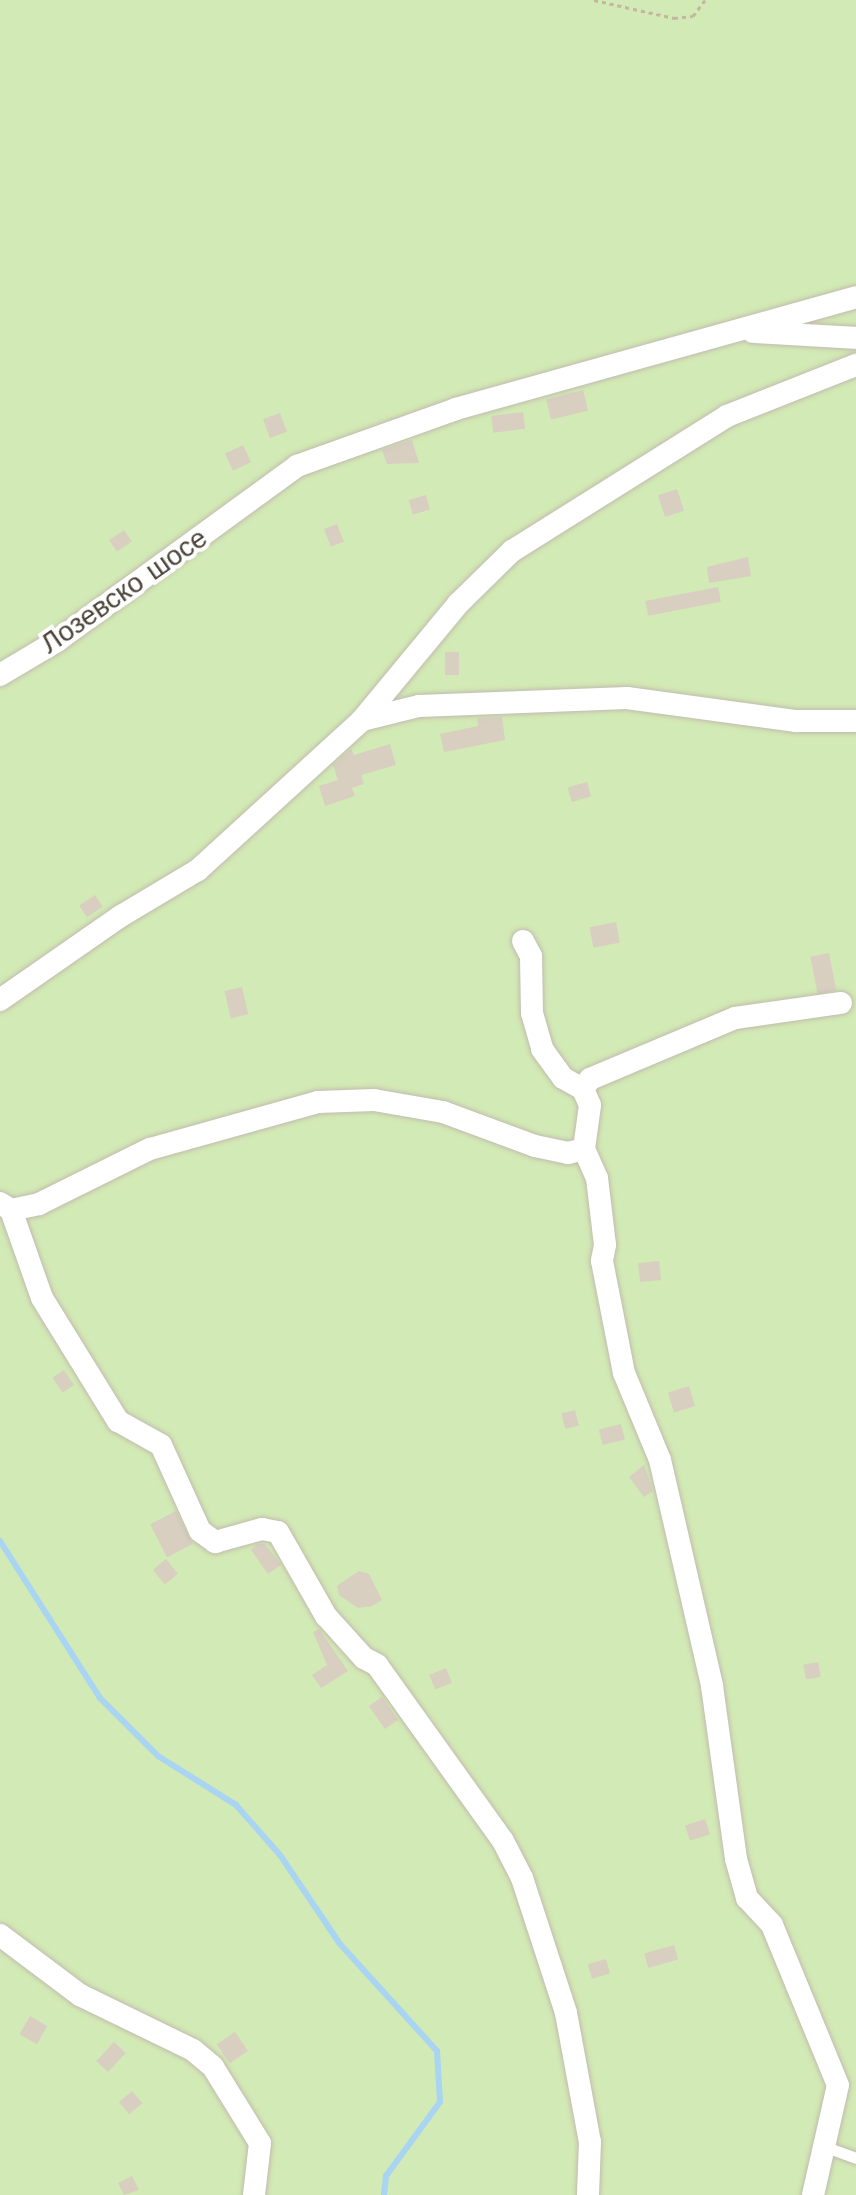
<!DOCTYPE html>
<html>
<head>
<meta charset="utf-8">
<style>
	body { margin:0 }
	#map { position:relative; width:856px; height:2195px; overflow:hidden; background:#f6f3ec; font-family:"Work Sans",sans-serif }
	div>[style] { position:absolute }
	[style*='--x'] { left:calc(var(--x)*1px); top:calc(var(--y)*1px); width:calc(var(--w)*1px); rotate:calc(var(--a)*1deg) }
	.green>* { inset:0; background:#d2eab5; transform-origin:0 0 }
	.stream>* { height:6px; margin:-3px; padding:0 3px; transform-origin:3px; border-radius:3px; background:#a9d4f2 }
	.building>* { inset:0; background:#d8cfc1; transform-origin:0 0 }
	.path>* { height:3px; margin-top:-1.5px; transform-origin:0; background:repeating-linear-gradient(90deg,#c4b79f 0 4px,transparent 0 8px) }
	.roads { filter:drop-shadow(0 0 2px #c2bbae) drop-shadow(0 0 2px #c2bbae) }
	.lane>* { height:11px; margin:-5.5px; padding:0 5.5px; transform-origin:5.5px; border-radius:5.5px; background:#fff }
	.street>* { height:22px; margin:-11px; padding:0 11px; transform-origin:11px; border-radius:11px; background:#fff }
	span { translate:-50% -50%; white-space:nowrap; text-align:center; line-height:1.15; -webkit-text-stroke:8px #fff; paint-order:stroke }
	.street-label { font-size:28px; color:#4b4439 }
</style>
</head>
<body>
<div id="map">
	<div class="green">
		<i style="left:0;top:0;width:856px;height:2195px"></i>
	</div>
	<div class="stream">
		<i style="--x:0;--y:1541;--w:186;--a:57.5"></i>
		<i style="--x:100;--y:1698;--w:82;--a:45"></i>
		<i style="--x:158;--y:1756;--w:92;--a:32.1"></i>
		<i style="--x:236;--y:1805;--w:67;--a:48.7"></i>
		<i style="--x:280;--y:1855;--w:107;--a:56"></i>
		<i style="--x:340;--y:1944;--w:144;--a:47.8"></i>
		<i style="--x:437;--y:2051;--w:51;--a:86.6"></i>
		<i style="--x:440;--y:2102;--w:92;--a:126.1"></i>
		<i style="--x:386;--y:2176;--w:19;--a:96"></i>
	</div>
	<div class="building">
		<i style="left:583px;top:390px;width:21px;height:38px;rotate:76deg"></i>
		<i style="left:523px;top:412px;width:17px;height:32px;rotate:83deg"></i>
		<i style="left:280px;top:413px;width:20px;height:18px;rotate:70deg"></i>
		<i style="clip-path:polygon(412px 440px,419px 463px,387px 464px,382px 450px)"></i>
		<i style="left:243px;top:445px;width:19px;height:20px;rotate:65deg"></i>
		<i style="left:677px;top:489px;width:23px;height:20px;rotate:72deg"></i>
		<i style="left:426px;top:495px;width:15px;height:18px;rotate:74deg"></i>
		<i style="left:337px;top:524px;width:19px;height:14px;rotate:69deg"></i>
		<i style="left:124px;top:530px;width:14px;height:18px;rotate:56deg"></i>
		<i style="clip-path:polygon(748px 557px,751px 576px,709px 583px,707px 567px)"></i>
		<i style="left:718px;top:587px;width:15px;height:74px;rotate:79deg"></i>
		<i style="left:445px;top:652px;width:14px;height:23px"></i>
		<i style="clip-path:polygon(502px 717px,505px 740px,444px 752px,440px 734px,478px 726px,477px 718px)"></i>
		<i style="clip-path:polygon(390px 744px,396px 765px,361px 775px,364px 784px,352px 788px,355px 796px,325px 806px,319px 786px,338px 780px,333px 765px,351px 749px,354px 755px)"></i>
		<i style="left:587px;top:782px;width:15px;height:20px;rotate:74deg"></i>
		<i style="left:95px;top:895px;width:14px;height:19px;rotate:56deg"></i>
		<i style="left:616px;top:922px;width:21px;height:27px;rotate:79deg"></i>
		<i style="left:829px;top:953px;width:38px;height:19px;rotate:79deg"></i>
		<i style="left:242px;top:987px;width:28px;height:18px;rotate:77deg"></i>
		<i style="left:659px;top:1261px;width:19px;height:21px;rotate:84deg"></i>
		<i style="left:64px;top:1370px;width:18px;height:14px;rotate:56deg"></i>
		<i style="left:689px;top:1386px;width:21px;height:22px;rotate:73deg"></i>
		<i style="left:575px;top:1410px;width:16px;height:14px;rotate:76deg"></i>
		<i style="left:621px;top:1424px;width:16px;height:23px;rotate:76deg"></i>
		<i style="clip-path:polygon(644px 1465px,653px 1491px,644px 1497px,629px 1477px)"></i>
		<i style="left:176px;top:1511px;width:37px;height:29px;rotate:63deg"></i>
		<i style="clip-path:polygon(258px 1544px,265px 1544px,281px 1565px,268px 1574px,251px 1550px)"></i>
		<i style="left:166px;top:1559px;width:19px;height:17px;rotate:51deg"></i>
		<i style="clip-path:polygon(359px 1571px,369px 1574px,382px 1600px,372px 1606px,358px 1608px,339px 1595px,337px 1586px)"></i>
		<i style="clip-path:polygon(319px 1629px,348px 1671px,321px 1688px,312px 1675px,327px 1665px,313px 1632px)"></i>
		<i style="left:818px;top:1662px;width:15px;height:15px;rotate:79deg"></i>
		<i style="left:446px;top:1668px;width:16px;height:18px;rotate:68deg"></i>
		<i style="left:382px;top:1697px;width:28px;height:16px;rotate:55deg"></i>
		<i style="left:705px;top:1819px;width:16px;height:21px;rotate:72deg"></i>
		<i style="left:674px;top:1945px;width:15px;height:31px;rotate:74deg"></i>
		<i style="left:606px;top:1959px;width:15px;height:19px;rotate:74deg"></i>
		<i style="left:30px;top:2016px;width:20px;height:21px;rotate:30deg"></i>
		<i style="left:235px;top:2032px;width:23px;height:22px;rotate:56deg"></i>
		<i style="left:114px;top:2042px;width:16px;height:26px;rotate:43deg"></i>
		<i style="left:132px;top:2091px;width:16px;height:17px;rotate:50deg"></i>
		<i style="clip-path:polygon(132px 2176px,139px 2190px,124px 2195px,118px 2183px)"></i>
	</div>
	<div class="path">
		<i style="--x:594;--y:0;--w:82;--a:12.7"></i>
		<i style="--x:674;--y:18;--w:19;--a:-6"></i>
		<i style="--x:693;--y:16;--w:20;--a:-53"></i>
	</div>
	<div class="roads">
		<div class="lane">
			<i style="--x:826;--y:2147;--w:32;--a:20"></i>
		</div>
		<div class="street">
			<i style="--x:753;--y:332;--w:103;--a:3.3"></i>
			<i style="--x:0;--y:675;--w:66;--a:-30.8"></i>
			<i style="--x:57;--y:641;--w:297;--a:-36.1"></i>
			<i style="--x:297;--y:466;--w:169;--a:-19.7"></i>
			<i style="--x:456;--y:409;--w:415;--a:-15.6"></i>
			<i style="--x:362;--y:720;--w:59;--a:-13.8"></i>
			<i style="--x:419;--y:706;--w:208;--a:-2.2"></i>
			<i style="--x:627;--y:698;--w:171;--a:7.8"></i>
			<i style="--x:796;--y:721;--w:60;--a:0"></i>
			<i style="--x:523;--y:941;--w:17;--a:62"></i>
			<i style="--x:531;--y:956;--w:57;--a:89"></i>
			<i style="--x:532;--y:1013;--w:37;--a:74"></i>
			<i style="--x:542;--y:1049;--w:36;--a:54"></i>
			<i style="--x:563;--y:1078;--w:23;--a:29"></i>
			<i style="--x:0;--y:1000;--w:147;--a:-34.8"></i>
			<i style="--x:121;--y:916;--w:90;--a:-30.9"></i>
			<i style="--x:198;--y:870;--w:222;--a:-42.4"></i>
			<i style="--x:362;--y:720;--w:151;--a:-50.4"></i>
			<i style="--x:458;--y:604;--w:76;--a:-44.5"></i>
			<i style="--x:512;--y:551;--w:254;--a:-32.1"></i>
			<i style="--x:727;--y:416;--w:139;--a:-21.6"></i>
			<i style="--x:584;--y:1149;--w:32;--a:66"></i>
			<i style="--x:597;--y:1178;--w:67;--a:83.2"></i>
			<i style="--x:605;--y:1245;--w:16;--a:101"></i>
			<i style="--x:602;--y:1261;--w:114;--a:78.9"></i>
			<i style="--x:624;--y:1373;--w:94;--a:67.5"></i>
			<i style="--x:660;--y:1460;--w:232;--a:77"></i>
			<i style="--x:712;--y:1686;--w:175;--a:82.1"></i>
			<i style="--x:736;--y:1859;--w:41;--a:74.2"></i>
			<i style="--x:747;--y:1898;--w:37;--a:47"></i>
			<i style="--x:772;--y:1925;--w:173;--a:67.6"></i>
			<i style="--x:838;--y:2085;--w:113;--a:102.8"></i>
			<i style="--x:0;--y:1203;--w:13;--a:32"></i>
			<i style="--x:11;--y:1210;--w:93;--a:70.6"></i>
			<i style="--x:42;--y:1298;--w:145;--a:58.3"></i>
			<i style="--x:118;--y:1421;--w:49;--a:29.2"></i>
			<i style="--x:161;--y:1445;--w:94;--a:65.6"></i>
			<i style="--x:200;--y:1531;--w:19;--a:36"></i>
			<i style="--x:215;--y:1542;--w:49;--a:-15.5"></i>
			<i style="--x:262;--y:1529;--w:16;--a:11"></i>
			<i style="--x:278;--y:1532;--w:97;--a:60.3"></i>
			<i style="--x:326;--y:1616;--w:57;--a:47.9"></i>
			<i style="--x:364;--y:1658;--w:15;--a:28"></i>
			<i style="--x:377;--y:1665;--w:216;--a:54.4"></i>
			<i style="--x:503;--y:1841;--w:42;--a:62.8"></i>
			<i style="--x:522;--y:1878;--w:142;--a:71.9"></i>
			<i style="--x:566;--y:2013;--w:131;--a:79.5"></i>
			<i style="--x:590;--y:2142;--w:53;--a:92.2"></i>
			<i style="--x:11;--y:1210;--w:29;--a:-12"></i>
			<i style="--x:39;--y:1204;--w:124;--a:-26.4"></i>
			<i style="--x:150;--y:1149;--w:174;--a:-15.6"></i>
			<i style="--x:318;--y:1102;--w:56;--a:-2"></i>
			<i style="--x:374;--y:1100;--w:70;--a:9.9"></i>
			<i style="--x:443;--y:1112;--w:98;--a:20.3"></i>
			<i style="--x:535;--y:1146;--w:34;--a:12"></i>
			<i style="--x:568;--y:1153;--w:16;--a:-14"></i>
			<i style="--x:584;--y:1149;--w:44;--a:-82.2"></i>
			<i style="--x:590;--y:1105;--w:17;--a:-114"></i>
			<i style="--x:583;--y:1089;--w:12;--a:-55"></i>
			<i style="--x:590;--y:1079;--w:157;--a:-22.8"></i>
			<i style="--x:735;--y:1018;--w:107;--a:-8.1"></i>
			<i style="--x:0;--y:1935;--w:100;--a:36.9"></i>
			<i style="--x:80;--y:1995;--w:126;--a:26"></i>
			<i style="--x:193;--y:2050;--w:26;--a:40"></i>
			<i style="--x:213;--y:2067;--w:89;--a:58.3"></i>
			<i style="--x:260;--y:2143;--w:52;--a:96.6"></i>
		</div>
	</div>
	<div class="street-label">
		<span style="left:124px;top:591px;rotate:-35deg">Лозевско шосе</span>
	</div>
</div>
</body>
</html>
